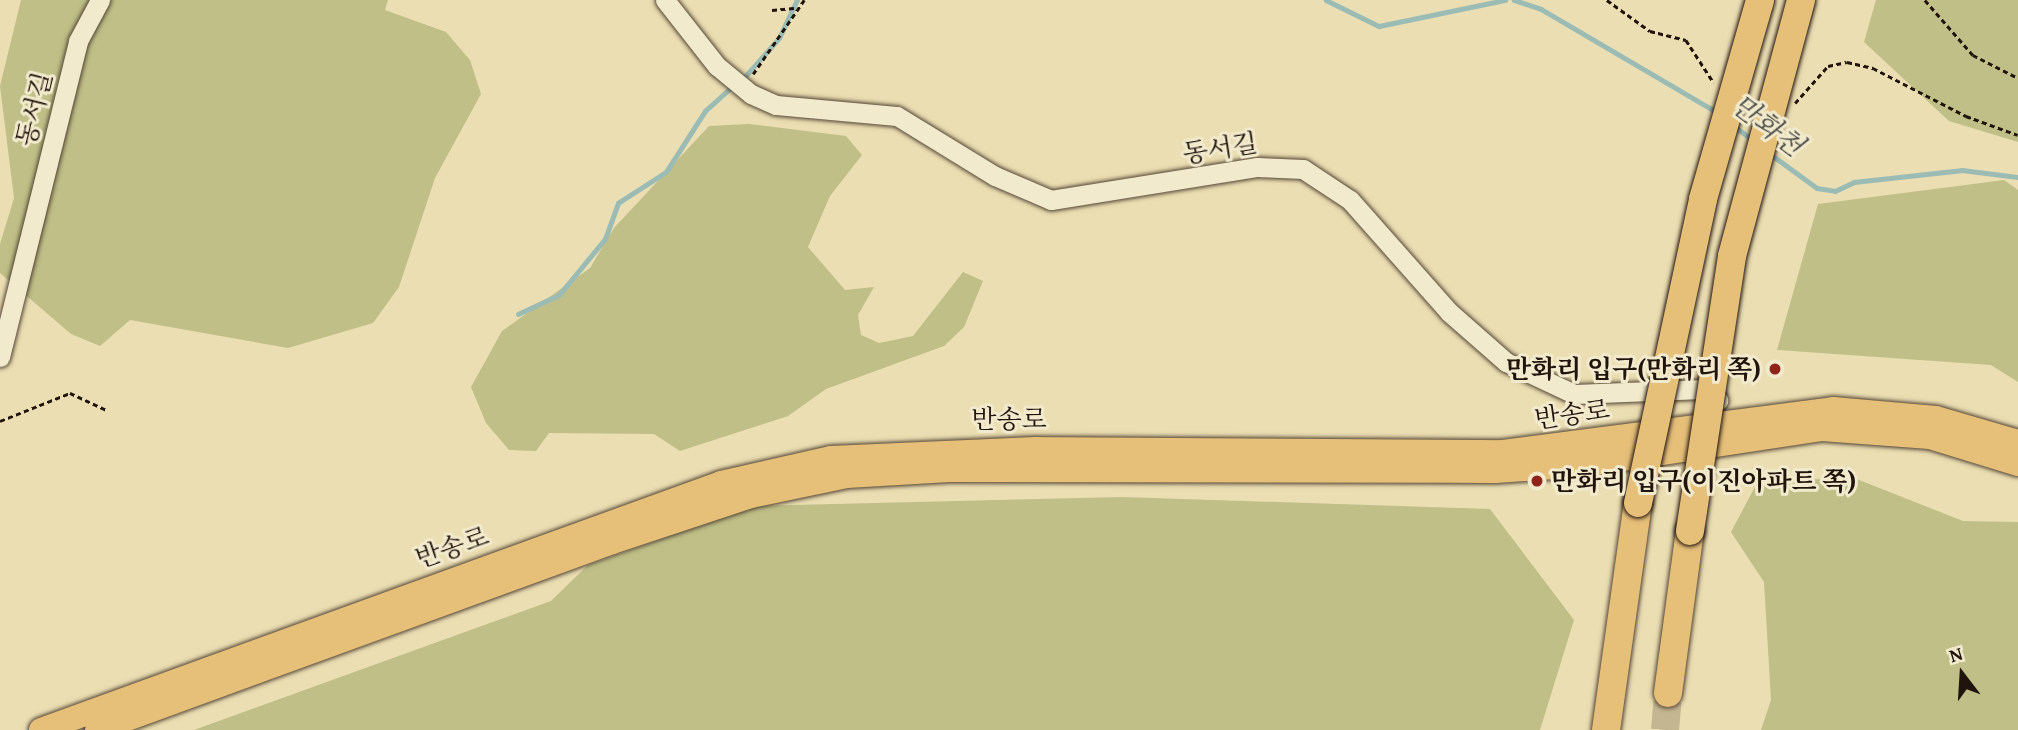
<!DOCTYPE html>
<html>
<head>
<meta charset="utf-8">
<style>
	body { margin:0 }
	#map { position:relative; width:2018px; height:730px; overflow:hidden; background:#ebdeb2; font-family:"Gentium Book Plus","Noto Serif KR",serif }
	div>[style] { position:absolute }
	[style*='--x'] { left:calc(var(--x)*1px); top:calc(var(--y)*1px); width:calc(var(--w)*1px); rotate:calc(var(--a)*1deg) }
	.green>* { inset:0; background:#bfbf87 }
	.stream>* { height:4.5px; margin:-2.25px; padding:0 2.25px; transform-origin:2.25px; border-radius:2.25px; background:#9bbbb5 }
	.highway-tunnel>* { height:28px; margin-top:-14px; transform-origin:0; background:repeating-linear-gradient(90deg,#c3b691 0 28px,transparent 0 42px) }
	.path>* { height:2.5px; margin-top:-1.25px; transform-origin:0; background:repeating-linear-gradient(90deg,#21140d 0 5px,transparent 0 8.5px) }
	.roads { filter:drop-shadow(0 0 2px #544636) drop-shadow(0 0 2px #544636) }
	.minor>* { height:19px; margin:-9.5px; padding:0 9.5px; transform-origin:9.5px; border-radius:9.5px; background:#f2eacd }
	.major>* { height:24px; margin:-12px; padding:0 12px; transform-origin:12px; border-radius:12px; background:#e6bf79 }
	.highway>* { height:28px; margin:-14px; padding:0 14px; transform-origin:14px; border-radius:14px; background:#e6bf79 }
	.bridges { filter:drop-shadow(0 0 2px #21140d) drop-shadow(0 0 2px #21140d) }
	.highway-bridge>* { height:28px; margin:-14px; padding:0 14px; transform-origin:14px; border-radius:14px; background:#e6bf79 }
	.dots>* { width:19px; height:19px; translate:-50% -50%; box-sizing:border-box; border:4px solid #f2eacd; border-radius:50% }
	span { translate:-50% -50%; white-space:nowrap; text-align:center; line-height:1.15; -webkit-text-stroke:6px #f2eacd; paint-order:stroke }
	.street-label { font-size:26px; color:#21140d }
	.poi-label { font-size:26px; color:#21140d; font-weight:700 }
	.right { translate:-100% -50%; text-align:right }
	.left { translate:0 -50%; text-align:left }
	.water-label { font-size:28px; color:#4c4e48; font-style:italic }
	.north { position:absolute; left:1927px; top:639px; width:70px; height:70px; -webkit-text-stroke:5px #f2eacd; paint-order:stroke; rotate:343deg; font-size:19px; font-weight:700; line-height:28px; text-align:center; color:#21140d }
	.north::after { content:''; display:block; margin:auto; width:24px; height:32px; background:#21140d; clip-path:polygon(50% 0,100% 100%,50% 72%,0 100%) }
</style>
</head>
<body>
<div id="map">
	<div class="green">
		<i style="clip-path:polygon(21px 0,388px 0,385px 10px,446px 32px,470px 60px,481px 94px,435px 178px,399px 287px,373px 323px,288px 348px,130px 320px,100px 346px,71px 334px,0 273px,0 244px,14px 198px,0 86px)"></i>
		<i style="clip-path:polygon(1876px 0,2018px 0,2018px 142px,1949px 121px,1864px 42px)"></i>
		<i style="clip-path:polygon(749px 124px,846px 136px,862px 155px,830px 196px,808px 247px,845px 290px,874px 287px,858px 315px,861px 335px,879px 343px,913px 336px,963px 272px,983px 281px,964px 327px,944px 346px,826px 389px,788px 416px,680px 451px,654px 434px,549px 433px,536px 451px,509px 450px,486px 423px,471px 387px,502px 331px,590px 268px,614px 228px,709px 126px)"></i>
		<i style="clip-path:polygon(2004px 180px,2018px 190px,2018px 382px,1991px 365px,1777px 350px,1818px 204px)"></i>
		<i style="clip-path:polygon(1854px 478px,1963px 521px,2018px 522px,2018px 730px,1761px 730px,1771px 700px,1764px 582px,1731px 532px,1758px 481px)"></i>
		<i style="clip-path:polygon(1122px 497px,1490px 509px,1574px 620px,1540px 730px,194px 730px,551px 601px,588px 565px,754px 506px)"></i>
	</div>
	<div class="stream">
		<i style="--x:1326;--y:0;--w:59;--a:26.1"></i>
		<i style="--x:1379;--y:26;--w:129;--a:-11.7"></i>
		<i style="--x:1514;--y:0;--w:28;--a:18"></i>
		<i style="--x:1541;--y:9;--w:205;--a:30.4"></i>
		<i style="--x:742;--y:80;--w:56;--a:-48.6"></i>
		<i style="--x:779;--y:38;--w:42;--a:-64.7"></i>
		<i style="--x:1733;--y:125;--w:26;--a:37"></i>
		<i style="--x:1769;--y:153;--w:59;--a:36.1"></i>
		<i style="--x:1817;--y:188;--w:18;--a:9"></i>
		<i style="--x:1835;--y:191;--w:21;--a:-25"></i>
		<i style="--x:1854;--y:182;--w:109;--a:-6.3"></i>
		<i style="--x:1962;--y:170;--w:56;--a:7.1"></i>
		<i style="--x:518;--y:314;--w:45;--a:-24.9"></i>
		<i style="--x:559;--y:295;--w:72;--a:-50.6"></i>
		<i style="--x:605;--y:239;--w:38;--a:-70"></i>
		<i style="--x:618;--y:203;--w:57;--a:-32.9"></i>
		<i style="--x:666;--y:172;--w:72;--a:-57.4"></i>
		<i style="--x:705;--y:111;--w:36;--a:-42"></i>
	</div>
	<div class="highway-tunnel">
		<i style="--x:1665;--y:730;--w:37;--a:-85"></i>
	</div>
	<div class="path">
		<i style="--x:1607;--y:0;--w:53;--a:35.8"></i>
		<i style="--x:1650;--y:31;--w:37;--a:14"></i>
		<i style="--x:1686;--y:40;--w:51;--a:56.9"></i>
		<i style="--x:1925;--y:0;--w:73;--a:48.9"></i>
		<i style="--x:1973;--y:55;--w:51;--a:27.1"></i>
		<i style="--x:772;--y:10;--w:22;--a:-5"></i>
		<i style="--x:753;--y:74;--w:90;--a:-55.4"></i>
		<i style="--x:1795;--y:103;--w:50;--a:-48.3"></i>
		<i style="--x:1828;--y:66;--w:19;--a:-12"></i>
		<i style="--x:1847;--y:62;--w:27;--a:13"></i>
		<i style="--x:1873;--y:68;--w:105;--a:27.3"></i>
		<i style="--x:1966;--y:116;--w:55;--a:20.1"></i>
		<i style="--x:0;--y:421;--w:75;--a:-21.8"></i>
		<i style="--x:70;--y:393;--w:40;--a:25"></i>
	</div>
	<div class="roads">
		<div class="minor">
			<i style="--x:665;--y:0;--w:84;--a:51.8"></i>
			<i style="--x:717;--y:66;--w:44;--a:39.5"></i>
			<i style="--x:751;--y:94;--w:27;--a:24"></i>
			<i style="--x:776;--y:105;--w:121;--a:5.2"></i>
			<i style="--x:897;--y:116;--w:115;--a:31.5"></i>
			<i style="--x:995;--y:176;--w:61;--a:23.2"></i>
			<i style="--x:1051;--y:200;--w:209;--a:-9.1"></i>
			<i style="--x:1257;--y:167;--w:46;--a:2.5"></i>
			<i style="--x:1303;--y:169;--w:56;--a:33.4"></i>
			<i style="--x:1350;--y:200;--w:149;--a:48.5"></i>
			<i style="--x:1449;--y:312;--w:76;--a:41.3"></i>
			<i style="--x:1506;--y:362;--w:75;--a:25.2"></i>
			<i style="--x:1574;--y:394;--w:129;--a:-2.2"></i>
			<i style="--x:1703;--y:389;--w:19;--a:36"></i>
			<i style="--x:0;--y:357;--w:325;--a:-76.1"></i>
			<i style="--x:78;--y:41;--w:47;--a:-61.8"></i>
		</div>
		<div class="major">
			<i style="--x:41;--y:730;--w:723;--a:-19.96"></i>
			<i style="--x:721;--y:483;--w:113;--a:-12.8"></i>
			<i style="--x:831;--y:458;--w:205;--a:-2.5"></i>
			<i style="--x:1036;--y:449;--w:467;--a:0.4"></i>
			<i style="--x:1503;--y:452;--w:333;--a:-7.4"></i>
			<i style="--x:1833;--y:409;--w:103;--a:5"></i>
			<i style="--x:1936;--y:418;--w:85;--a:16.3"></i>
			<i style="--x:97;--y:730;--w:548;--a:-20.05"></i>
			<i style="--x:612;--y:542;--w:146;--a:-18.3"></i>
			<i style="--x:751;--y:496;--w:98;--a:-11.8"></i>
			<i style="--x:847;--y:476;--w:102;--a:-3.4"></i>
			<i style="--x:949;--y:470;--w:546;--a:0.1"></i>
			<i style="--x:1495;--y:471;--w:89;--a:-3.9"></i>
			<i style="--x:1584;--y:465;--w:241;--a:-8.6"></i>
			<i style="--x:1822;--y:429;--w:108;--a:4.2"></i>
			<i style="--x:1930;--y:437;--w:92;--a:17.1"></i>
		</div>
		<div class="highway">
			<i style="--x:1668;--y:693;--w:163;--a:-82.3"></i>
			<i style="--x:1606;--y:730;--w:229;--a:-82"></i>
		</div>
	</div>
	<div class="bridges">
		<div class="highway-bridge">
			<i style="--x:1638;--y:503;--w:311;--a:-77.9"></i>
			<i style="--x:1703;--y:199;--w:207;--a:-74"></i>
			<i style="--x:1690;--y:531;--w:278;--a:-81.3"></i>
			<i style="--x:1732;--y:256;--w:265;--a:-74.9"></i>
		</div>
	</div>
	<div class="dots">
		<i style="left:1775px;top:369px;background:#8f2418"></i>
		<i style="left:1537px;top:481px;background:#8f2418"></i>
	</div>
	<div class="street-label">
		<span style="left:34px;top:109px;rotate:-76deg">동서길</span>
		<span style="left:1220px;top:148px;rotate:-9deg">동서길</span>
		<span style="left:1572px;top:414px;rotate:-8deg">반송로</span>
		<span style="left:1009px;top:419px">반송로</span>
		<span style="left:452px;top:547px;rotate:-19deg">반송로</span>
	</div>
	<div class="poi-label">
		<span class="right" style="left:1761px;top:369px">만화리 입구(만화리 쪽)</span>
		<span class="left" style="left:1551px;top:481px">만화리 입구(이진아파트 쪽)</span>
	</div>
	<div class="water-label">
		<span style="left:1768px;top:125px;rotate:37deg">만화천</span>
	</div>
	<div class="north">N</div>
</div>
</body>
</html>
